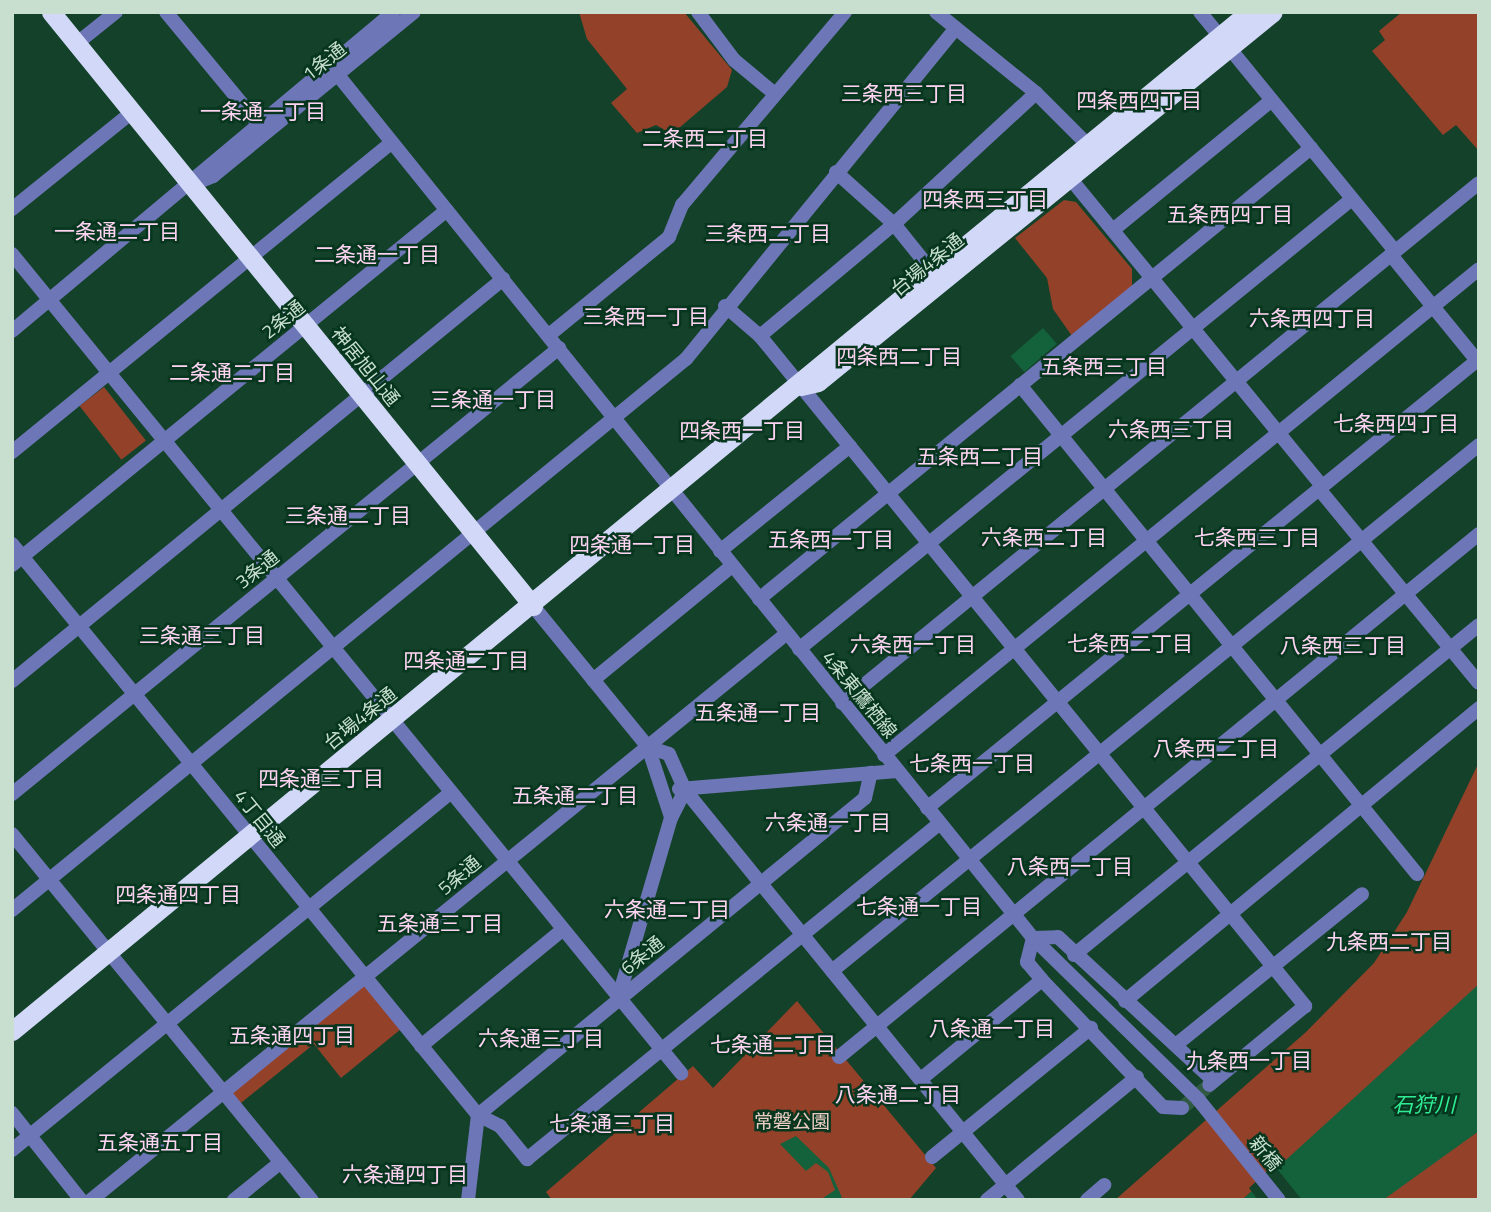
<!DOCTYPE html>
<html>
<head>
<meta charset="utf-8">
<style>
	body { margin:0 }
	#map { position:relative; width:1491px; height:1212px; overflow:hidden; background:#144129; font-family:"Titillium Web","Noto Sans JP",sans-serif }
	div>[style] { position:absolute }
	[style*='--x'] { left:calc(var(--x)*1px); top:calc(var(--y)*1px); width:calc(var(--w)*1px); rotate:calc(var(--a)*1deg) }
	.green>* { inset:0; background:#94412a; transform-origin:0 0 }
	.water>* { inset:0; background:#14623c; transform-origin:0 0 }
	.pier>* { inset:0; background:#144129 }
	.minor-tunnel>* { height:14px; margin-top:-7px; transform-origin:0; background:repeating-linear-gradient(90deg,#2f5942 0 14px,transparent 0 21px) }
	.minor>* { height:14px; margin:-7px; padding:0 7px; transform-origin:7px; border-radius:7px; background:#6d76b6 }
	.highway>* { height:19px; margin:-9.5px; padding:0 9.5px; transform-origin:9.5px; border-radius:9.5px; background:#d2d8f8 }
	span { translate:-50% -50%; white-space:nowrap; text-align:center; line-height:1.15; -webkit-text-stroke:5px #07361f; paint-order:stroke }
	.street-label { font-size:19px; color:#c8dfcf }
	.park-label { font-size:19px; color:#ebccc3 }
	.neighbourhood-label { font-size:21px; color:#fed4f2 }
	.water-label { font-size:21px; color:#2fed95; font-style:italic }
	.frame { position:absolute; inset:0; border:14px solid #c8dfcf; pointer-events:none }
</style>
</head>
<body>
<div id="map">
	<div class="green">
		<i style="clip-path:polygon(579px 12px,684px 12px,732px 70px,727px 87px,672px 134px,656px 125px,637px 133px,611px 103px,627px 89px,587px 39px)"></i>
		<i style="clip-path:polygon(1402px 12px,1479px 12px,1479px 151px,1456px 125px,1443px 135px,1372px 51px,1385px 40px,1379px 31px)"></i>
		<i style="clip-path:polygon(1064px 200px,1076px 202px,1132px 269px,1132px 287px,1072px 336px,1053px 309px,1047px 278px,1015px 238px)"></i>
		<i style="left:104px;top:387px;width:68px;height:31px;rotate:52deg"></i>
		<i style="clip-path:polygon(1479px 762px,1479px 986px,1242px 1200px,1115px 1200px,1306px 1032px,1374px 963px,1407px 912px)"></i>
		<i style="clip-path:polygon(361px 982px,401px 1029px,341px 1078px,314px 1044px,236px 1107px,224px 1092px)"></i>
		<i style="clip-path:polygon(797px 1001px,936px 1168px,909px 1200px,552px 1200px,546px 1192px,693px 1066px,713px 1088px)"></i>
		<i style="clip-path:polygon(1479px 1131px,1479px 1200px,1383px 1200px,1385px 1192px)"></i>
	</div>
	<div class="water">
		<i style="left:1043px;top:328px;width:21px;height:43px;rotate:49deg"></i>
		<i style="clip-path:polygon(1479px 984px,1479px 1131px,1383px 1200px,1242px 1200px)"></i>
		<i style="clip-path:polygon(796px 1136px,829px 1168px,843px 1200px,820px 1200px,835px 1190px,828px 1172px,816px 1163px,806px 1171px,780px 1144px)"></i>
	</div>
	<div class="pier">
		<i style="clip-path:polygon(1274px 1165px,1302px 1200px,1258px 1200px,1249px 1188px)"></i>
	</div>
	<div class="minor-tunnel">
		<i style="--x:1182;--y:1108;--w:35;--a:-40"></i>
	</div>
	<div class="minor">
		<i style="--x:166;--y:12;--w:143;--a:50.4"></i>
		<i style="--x:698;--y:12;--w:60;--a:53.1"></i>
		<i style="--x:734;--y:60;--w:53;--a:39.7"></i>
		<i style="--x:936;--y:12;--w:129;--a:39"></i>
		<i style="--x:1036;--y:93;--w:81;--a:45"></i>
		<i style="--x:1200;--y:12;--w:308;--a:50.8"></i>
		<i style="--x:76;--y:44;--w:51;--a:-38.7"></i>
		<i style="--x:329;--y:64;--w:1122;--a:51.15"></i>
		<i style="--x:1033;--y:938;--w:231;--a:44.3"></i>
		<i style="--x:1198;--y:1099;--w:129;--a:51.3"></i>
		<i style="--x:836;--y:172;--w:78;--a:41.9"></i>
		<i style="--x:894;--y:224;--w:72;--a:51.2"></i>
		<i style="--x:1065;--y:172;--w:406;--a:50.7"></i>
		<i style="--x:191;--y:185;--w:24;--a:-22"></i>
		<i style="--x:213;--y:176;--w:259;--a:-39.2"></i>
		<i style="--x:12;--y:209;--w:153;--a:-38.9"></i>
		<i style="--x:1113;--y:230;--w:205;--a:-39.3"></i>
		<i style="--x:12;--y:254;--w:1058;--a:50.76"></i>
		<i style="--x:1391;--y:255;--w:139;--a:50.8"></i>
		<i style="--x:725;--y:306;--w:46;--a:40.6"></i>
		<i style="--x:760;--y:336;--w:864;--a:50.87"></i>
		<i style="--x:1305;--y:1006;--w:124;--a:140.5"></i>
		<i style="--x:12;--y:331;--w:497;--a:-39.9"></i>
		<i style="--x:549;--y:335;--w:155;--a:-39.2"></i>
		<i style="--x:669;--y:237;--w:35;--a:-68"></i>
		<i style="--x:682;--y:205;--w:253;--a:-49.8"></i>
		<i style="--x:760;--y:336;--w:175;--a:-39.9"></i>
		<i style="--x:894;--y:224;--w:193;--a:-42.7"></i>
		<i style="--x:1020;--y:385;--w:630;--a:50.93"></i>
		<i style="--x:12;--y:452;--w:490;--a:-39.2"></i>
		<i style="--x:1319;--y:489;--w:251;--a:50.5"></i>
		<i style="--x:12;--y:544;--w:737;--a:50.78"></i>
		<i style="--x:478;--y:1115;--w:25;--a:27"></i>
		<i style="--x:500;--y:1126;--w:43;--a:50.7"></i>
		<i style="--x:527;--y:1159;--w:532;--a:-39.13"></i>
		<i style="--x:720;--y:551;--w:167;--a:-38.9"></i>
		<i style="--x:12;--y:565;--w:561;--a:-39.22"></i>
		<i style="--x:759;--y:599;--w:713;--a:-39.25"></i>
		<i style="--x:533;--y:606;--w:182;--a:50.8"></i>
		<i style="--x:648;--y:747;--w:74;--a:71.8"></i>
		<i style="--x:799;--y:649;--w:713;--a:-39.14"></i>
		<i style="--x:593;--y:680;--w:180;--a:-39.4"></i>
		<i style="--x:12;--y:681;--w:635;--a:-39.31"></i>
		<i style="--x:842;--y:703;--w:822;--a:-39.23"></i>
		<i style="--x:884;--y:755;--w:768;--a:-39.24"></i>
		<i style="--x:679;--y:789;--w:219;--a:-4.7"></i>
		<i style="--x:685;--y:790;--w:528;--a:50.92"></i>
		<i style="--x:12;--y:794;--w:706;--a:-39.19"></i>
		<i style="--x:927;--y:808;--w:712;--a:-39.13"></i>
		<i style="--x:12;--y:834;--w:473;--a:50.7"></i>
		<i style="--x:12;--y:910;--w:871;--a:-39.27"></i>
		<i style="--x:686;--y:359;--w:427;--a:-50.8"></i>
		<i style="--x:1033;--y:938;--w:25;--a:104"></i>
		<i style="--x:1027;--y:962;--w:23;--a:50"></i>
		<i style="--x:1042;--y:980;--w:175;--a:46.4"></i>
		<i style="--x:1163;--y:1107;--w:19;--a:3"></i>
		<i style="--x:1033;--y:938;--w:25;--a:-2"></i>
		<i style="--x:1058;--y:937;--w:212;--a:42.7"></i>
		<i style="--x:1074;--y:955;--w:522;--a:-39.17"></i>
		<i style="--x:832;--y:971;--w:834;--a:-39.11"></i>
		<i style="--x:618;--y:999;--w:189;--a:-73.7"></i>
		<i style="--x:671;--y:818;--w:31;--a:-63"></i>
		<i style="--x:685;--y:790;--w:39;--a:-114"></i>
		<i style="--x:669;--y:754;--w:22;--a:-162"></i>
		<i style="--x:1125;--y:1001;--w:460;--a:-39.6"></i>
		<i style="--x:1177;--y:1044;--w:238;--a:-39"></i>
		<i style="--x:421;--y:1046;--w:183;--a:-39.4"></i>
		<i style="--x:839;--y:1057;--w:827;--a:-39.26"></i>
		<i style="--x:921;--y:1079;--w:156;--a:-39.3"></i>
		<i style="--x:12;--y:1113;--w:111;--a:51.6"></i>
		<i style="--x:12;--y:1150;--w:565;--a:-39.18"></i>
		<i style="--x:932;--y:1157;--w:205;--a:-39.1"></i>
		<i style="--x:91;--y:1200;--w:896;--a:-39.16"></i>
		<i style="--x:234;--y:1200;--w:60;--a:-39"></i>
		<i style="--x:468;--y:1200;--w:86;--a:-83.3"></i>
		<i style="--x:478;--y:1115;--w:500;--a:-39.32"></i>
		<i style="--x:865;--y:798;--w:26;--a:-77"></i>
		<i style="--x:987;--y:1200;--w:194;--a:-39.4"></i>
		<i style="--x:1087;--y:1200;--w:23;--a:-41"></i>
	</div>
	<div class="highway">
		<i style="--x:51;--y:12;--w:765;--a:50.94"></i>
		<i style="--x:801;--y:386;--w:17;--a:-13"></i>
		<i style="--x:818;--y:382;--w:586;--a:-39.12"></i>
		<i style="--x:12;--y:1031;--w:1603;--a:-39.48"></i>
	</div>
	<div class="street-label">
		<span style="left:324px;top:61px;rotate:-39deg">1条通</span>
		<span style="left:927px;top:264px;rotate:-39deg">台場4条通</span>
		<span style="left:283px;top:319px;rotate:-39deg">2条通</span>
		<span style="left:366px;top:366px;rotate:51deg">神居旭山通</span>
		<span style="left:257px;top:569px;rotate:-39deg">3条通</span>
		<span style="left:860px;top:694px;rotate:51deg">4条東鷹栖線</span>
		<span style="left:360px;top:718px;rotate:-39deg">台場4条通</span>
		<span style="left:260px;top:818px;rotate:51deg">4丁目通</span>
		<span style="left:459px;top:875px;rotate:-40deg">5条通</span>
		<span style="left:642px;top:955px;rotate:-39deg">6条通</span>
		<span style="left:1266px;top:1153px;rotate:51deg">新橋</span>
	</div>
	<div class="park-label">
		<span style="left:792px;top:1121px">常磐公園</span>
	</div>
	<div class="neighbourhood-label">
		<span style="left:904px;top:93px">三条西三丁目</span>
		<span style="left:1139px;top:100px">四条西四丁目</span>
		<span style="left:263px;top:111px">一条通一丁目</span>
		<span style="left:705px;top:138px">二条西二丁目</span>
		<span style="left:985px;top:199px">四条西三丁目</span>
		<span style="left:1230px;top:214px">五条西四丁目</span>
		<span style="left:117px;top:231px">一条通二丁目</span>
		<span style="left:768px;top:233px">三条西二丁目</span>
		<span style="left:377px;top:254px">二条通一丁目</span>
		<span style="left:646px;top:316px">三条西一丁目</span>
		<span style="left:1312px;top:318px">六条西四丁目</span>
		<span style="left:899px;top:356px">四条西二丁目</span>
		<span style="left:1104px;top:366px">五条西三丁目</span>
		<span style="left:232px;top:372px">二条通二丁目</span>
		<span style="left:493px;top:399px">三条通一丁目</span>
		<span style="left:1396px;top:423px">七条西四丁目</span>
		<span style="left:1171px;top:429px">六条西三丁目</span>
		<span style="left:742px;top:430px">四条西一丁目</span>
		<span style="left:980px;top:456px">五条西二丁目</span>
		<span style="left:348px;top:515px">三条通二丁目</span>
		<span style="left:1044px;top:537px">六条西二丁目</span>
		<span style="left:1257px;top:537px">七条西三丁目</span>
		<span style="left:831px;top:539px">五条西一丁目</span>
		<span style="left:632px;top:544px">四条通一丁目</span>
		<span style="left:202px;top:635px">三条通三丁目</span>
		<span style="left:1130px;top:643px">七条西二丁目</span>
		<span style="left:913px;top:644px">六条西一丁目</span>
		<span style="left:1343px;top:645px">八条西三丁目</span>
		<span style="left:466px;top:660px">四条通二丁目</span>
		<span style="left:758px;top:712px">五条通一丁目</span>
		<span style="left:1216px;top:748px">八条西二丁目</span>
		<span style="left:972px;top:763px">七条西一丁目</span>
		<span style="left:321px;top:778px">四条通三丁目</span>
		<span style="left:575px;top:795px">五条通二丁目</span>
		<span style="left:828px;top:822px">六条通一丁目</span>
		<span style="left:1070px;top:866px">八条西一丁目</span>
		<span style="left:178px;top:894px">四条通四丁目</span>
		<span style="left:919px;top:906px">七条通一丁目</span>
		<span style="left:667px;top:909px">六条通二丁目</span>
		<span style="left:440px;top:923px">五条通三丁目</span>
		<span style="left:1389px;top:941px">九条西二丁目</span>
		<span style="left:992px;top:1028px">八条通一丁目</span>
		<span style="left:292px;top:1035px">五条通四丁目</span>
		<span style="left:541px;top:1038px">六条通三丁目</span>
		<span style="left:773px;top:1044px">七条通二丁目</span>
		<span style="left:1249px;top:1060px">九条西一丁目</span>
		<span style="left:898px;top:1094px">八条通二丁目</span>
		<span style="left:612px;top:1123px">七条通三丁目</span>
		<span style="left:160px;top:1142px">五条通五丁目</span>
		<span style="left:405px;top:1174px">六条通四丁目</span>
	</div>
	<div class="water-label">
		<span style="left:1424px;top:1104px">石狩川</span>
	</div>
	<div class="frame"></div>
</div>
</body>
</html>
